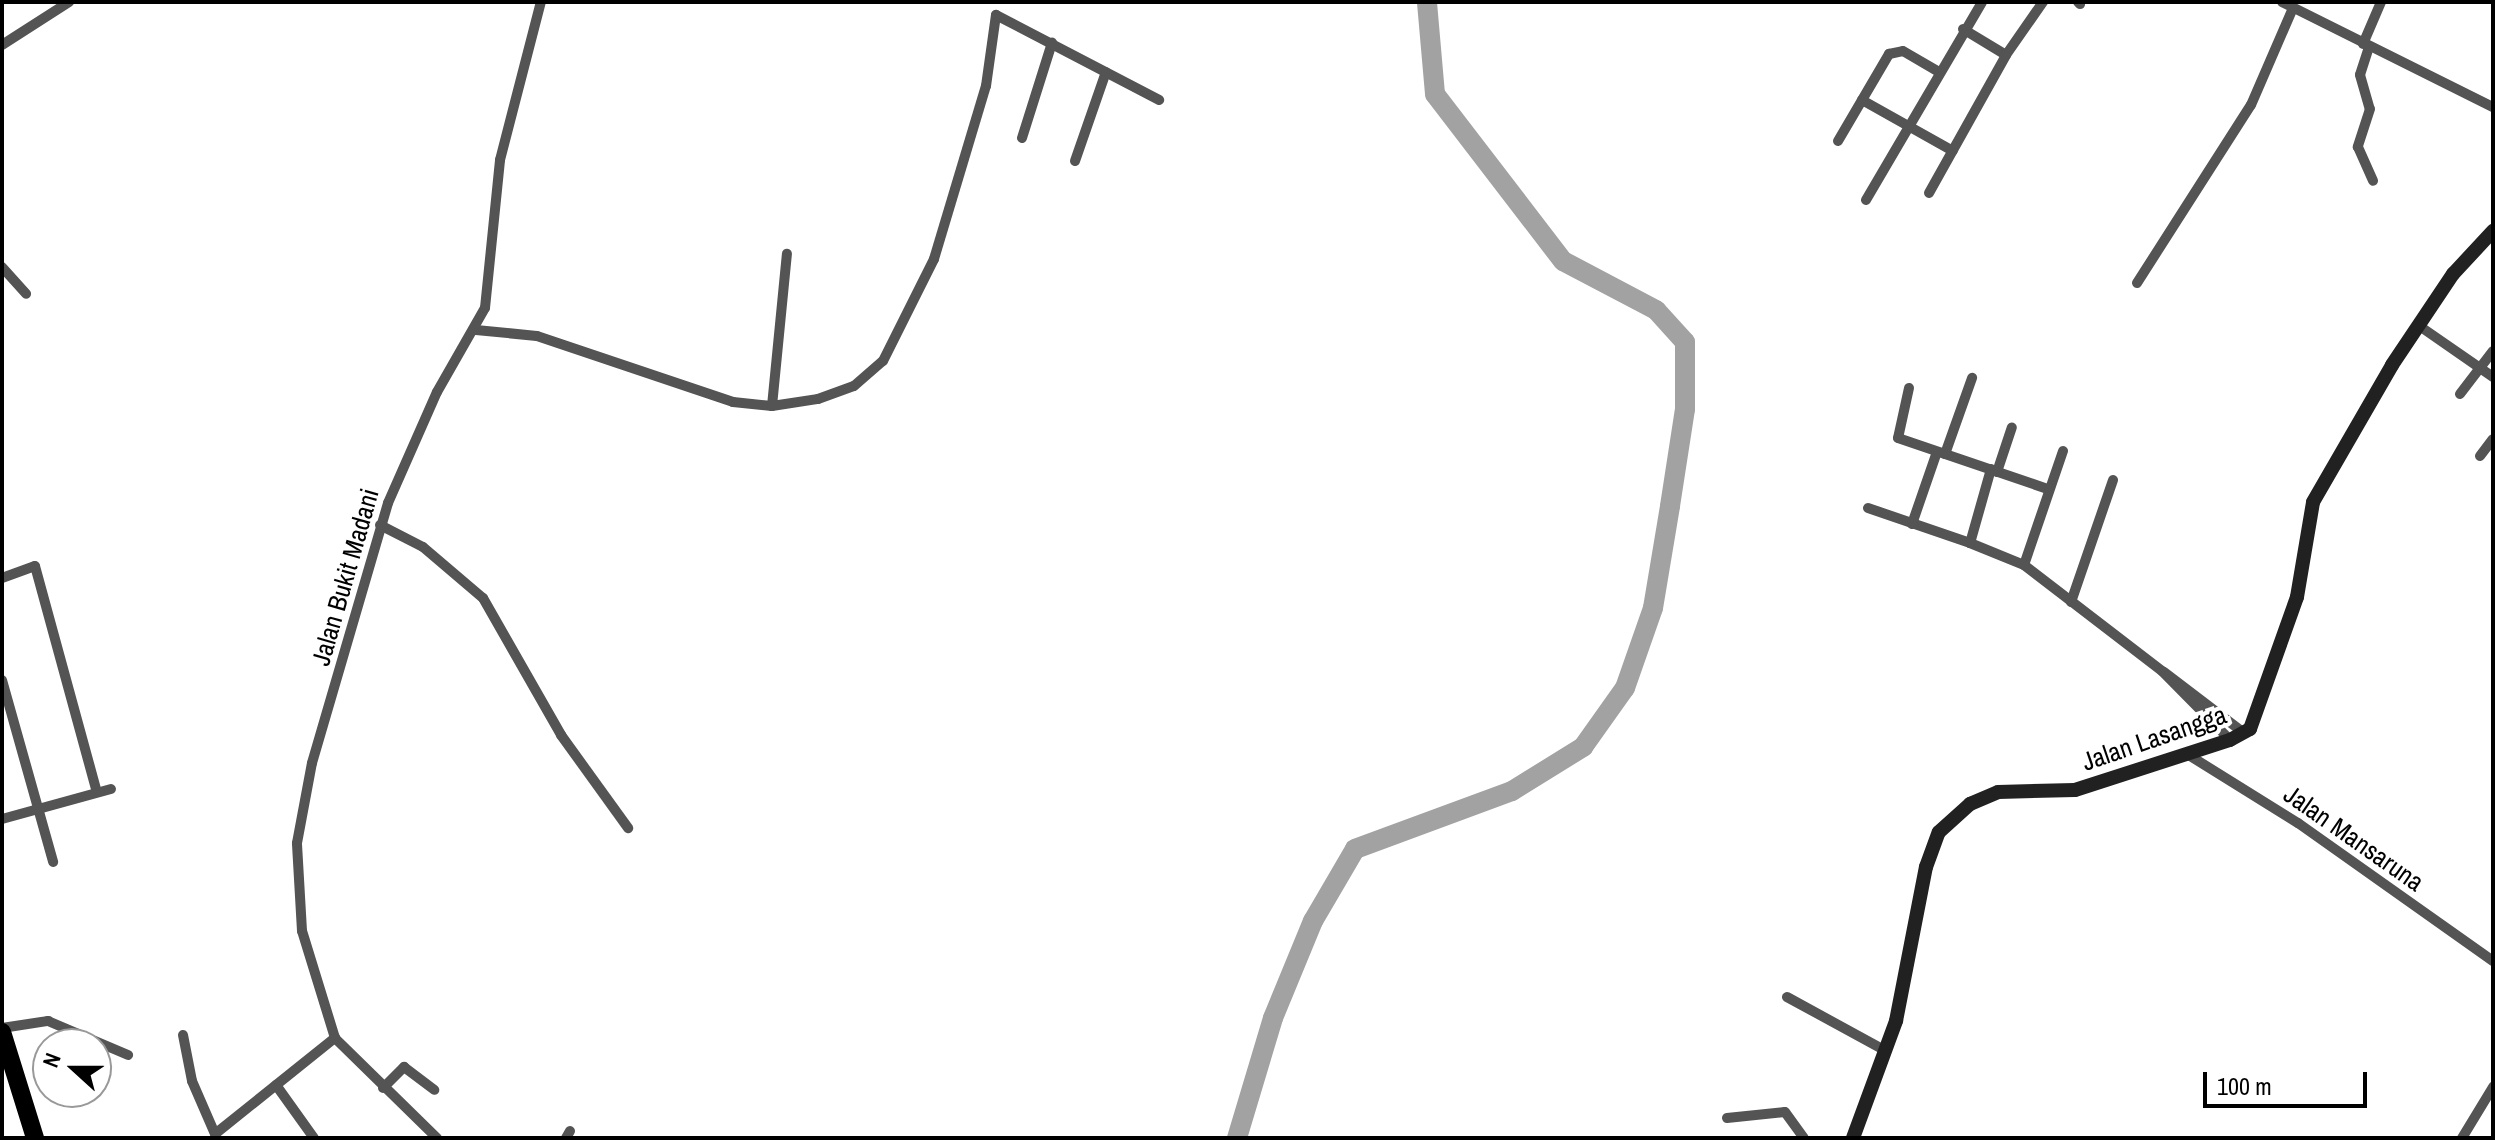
<!DOCTYPE html>
<html>
<head>
<meta charset="utf-8">
<style>
	body { margin:0 }
	#map { position:relative; width:2495px; height:1140px; overflow:hidden; background:#fff; font-family:"Archivo Narrow",sans-serif }
	div>[style] { position:absolute }
	[style*='--x'] { left:calc(var(--x)*1px); top:calc(var(--y)*1px); width:calc(var(--w)*1px); rotate:calc(var(--a)*1deg) }
	.river>* { height:20px; margin:-10px; padding:0 10px; transform-origin:10px; border-radius:10px; background:#a2a2a2 }
	.street>* { height:10px; margin:-5px; padding:0 5px; transform-origin:5px; border-radius:5px; background:#545454 }
	.secondary>* { height:14px; margin:-7px; padding:0 7px; transform-origin:7px; border-radius:7px; background:#212121 }
	.highway>* { height:18px; margin:-9px; padding:0 9px; transform-origin:9px; border-radius:9px; background:#000 }
	span { translate:-50% -50%; white-space:nowrap; text-align:center; line-height:1.15; -webkit-text-stroke:8px #fff; paint-order:stroke }
	.street-label { font-size:26px; color:#000 }
	.frame { position:absolute; inset:0; border:4px solid #000; pointer-events:none }
	.north { position:absolute; left:32px; top:1028px; width:80px; height:80px; box-sizing:border-box; background:#fff; border:2px solid #999; border-radius:50%; rotate:291deg; font-size:22px; font-weight:700; line-height:32px; text-align:center; color:#000 }
	.north::after { content:''; display:block; margin:auto; width:28px; height:36px; background:#000; clip-path:polygon(50% 0,100% 100%,50% 72%,0 100%) }
	.scale { position:absolute; left:2203px; top:1072px; width:164px; height:36px; box-sizing:border-box; border:4px solid #000; border-top:0; padding-left:10px; font-size:24px; line-height:28px; white-space:nowrap; color:#000; -webkit-text-stroke:6px #fff; paint-order:stroke }
</style>
</head>
<body>
<div id="map">
	<div class="river">
		<i style="--x:1237;--y:1138;--w:125;--a:-73.3"></i>
		<i style="--x:1273;--y:1018;--w:105;--a:-67.6"></i>
		<i style="--x:1313;--y:921;--w:83;--a:-59.7"></i>
		<i style="--x:1355;--y:849;--w:167;--a:-20.3"></i>
		<i style="--x:1512;--y:791;--w:84;--a:-31.8"></i>
		<i style="--x:1583;--y:747;--w:72;--a:-54.6"></i>
		<i style="--x:1625;--y:688;--w:85;--a:-70.7"></i>
		<i style="--x:1653;--y:608;--w:103;--a:-80.5"></i>
		<i style="--x:1670;--y:506;--w:98;--a:-81.2"></i>
		<i style="--x:1685;--y:409;--w:67;--a:-90"></i>
		<i style="--x:1685;--y:342;--w:43;--a:-132.2"></i>
		<i style="--x:1656;--y:310;--w:105;--a:-152.2"></i>
		<i style="--x:1563;--y:261;--w:210;--a:-127.5"></i>
		<i style="--x:1435;--y:94;--w:92;--a:-95"></i>
	</div>
	<div class="street">
		<i style="--x:2078;--y:2;--w:3;--a:45"></i>
		<i style="--x:2282;--y:2;--w:236;--a:26.5"></i>
		<i style="--x:1963;--y:29;--w:50;--a:31.2"></i>
		<i style="--x:2363;--y:44;--w:46;--a:-66.8"></i>
		<i style="--x:2;--y:45;--w:80;--a:-32.7"></i>
		<i style="--x:2369;--y:47;--w:29;--a:108"></i>
		<i style="--x:2360;--y:75;--w:35;--a:74"></i>
		<i style="--x:2370;--y:109;--w:40;--a:108"></i>
		<i style="--x:2358;--y:147;--w:37;--a:66"></i>
		<i style="--x:1862;--y:100;--w:104;--a:29.3"></i>
		<i style="--x:1022;--y:138;--w:100;--a:-72.5"></i>
		<i style="--x:1838;--y:141;--w:101;--a:-59.6"></i>
		<i style="--x:1889;--y:54;--w:14;--a:-12"></i>
		<i style="--x:1903;--y:51;--w:42;--a:30.3"></i>
		<i style="--x:1075;--y:161;--w:94;--a:-70.8"></i>
		<i style="--x:1929;--y:193;--w:158;--a:-60.8"></i>
		<i style="--x:2006;--y:55;--w:65;--a:-55.1"></i>
		<i style="--x:1866;--y:200;--w:229;--a:-59.6"></i>
		<i style="--x:2;--y:267;--w:36;--a:48"></i>
		<i style="--x:2137;--y:283;--w:211;--a:-57.4"></i>
		<i style="--x:2251;--y:105;--w:106;--a:-66.6"></i>
		<i style="--x:2418;--y:325;--w:91;--a:34.7"></i>
		<i style="--x:476;--y:330;--w:61;--a:5.6"></i>
		<i style="--x:537;--y:336;--w:207;--a:18.6"></i>
		<i style="--x:733;--y:402;--w:39;--a:6"></i>
		<i style="--x:772;--y:406;--w:47;--a:-8.7"></i>
		<i style="--x:818;--y:399;--w:38;--a:-20"></i>
		<i style="--x:854;--y:386;--w:38;--a:-41"></i>
		<i style="--x:883;--y:361;--w:114;--a:-63.4"></i>
		<i style="--x:934;--y:259;--w:181;--a:-73.3"></i>
		<i style="--x:986;--y:86;--w:72;--a:-82"></i>
		<i style="--x:996;--y:15;--w:184;--a:27.5"></i>
		<i style="--x:1909;--y:388;--w:51;--a:102.4"></i>
		<i style="--x:1898;--y:438;--w:158;--a:18.8"></i>
		<i style="--x:2460;--y:394;--w:54;--a:-52.5"></i>
		<i style="--x:772;--y:406;--w:153;--a:-84.4"></i>
		<i style="--x:2063;--y:451;--w:120;--a:108.9"></i>
		<i style="--x:2024;--y:565;--w:174;--a:37.5"></i>
		<i style="--x:2162;--y:671;--w:97;--a:45.4"></i>
		<i style="--x:1945;--y:454;--w:81;--a:-70.4"></i>
		<i style="--x:2480;--y:456;--w:21;--a:-53"></i>
		<i style="--x:1991;--y:469;--w:77;--a:105.8"></i>
		<i style="--x:1970;--y:543;--w:58;--a:22.2"></i>
		<i style="--x:1997;--y:472;--w:47;--a:-71.6"></i>
		<i style="--x:1868;--y:508;--w:108;--a:18.9"></i>
		<i style="--x:1912;--y:524;--w:76;--a:-70.9"></i>
		<i style="--x:380;--y:525;--w:48;--a:27.1"></i>
		<i style="--x:423;--y:547;--w:79;--a:40.4"></i>
		<i style="--x:483;--y:598;--w:158;--a:60.3"></i>
		<i style="--x:561;--y:735;--w:115;--a:54.2"></i>
		<i style="--x:2;--y:578;--w:35;--a:-20"></i>
		<i style="--x:35;--y:566;--w:234;--a:74.7"></i>
		<i style="--x:2071;--y:602;--w:129;--a:-71"></i>
		<i style="--x:2164;--y:672;--w:101;--a:37.3"></i>
		<i style="--x:2;--y:680;--w:189;--a:74.3"></i>
		<i style="--x:2187;--y:754;--w:131;--a:31.9"></i>
		<i style="--x:2298;--y:823;--w:239;--a:35.3"></i>
		<i style="--x:2;--y:819;--w:113;--a:-15.4"></i>
		<i style="--x:1787;--y:997;--w:113;--a:28.6"></i>
		<i style="--x:2;--y:1028;--w:47;--a:-8.7"></i>
		<i style="--x:48;--y:1021;--w:87;--a:23"></i>
		<i style="--x:183;--y:1035;--w:47;--a:78.9"></i>
		<i style="--x:192;--y:1081;--w:58;--a:66.5"></i>
		<i style="--x:215;--y:1134;--w:154;--a:-38.7"></i>
		<i style="--x:276;--y:1085;--w:65;--a:54.4"></i>
		<i style="--x:383;--y:1088;--w:30;--a:-45"></i>
		<i style="--x:404;--y:1067;--w:38;--a:37"></i>
		<i style="--x:1727;--y:1118;--w:58;--a:-5.9"></i>
		<i style="--x:1785;--y:1112;--w:32;--a:54"></i>
		<i style="--x:437;--y:1138;--w:143;--a:-135.6"></i>
		<i style="--x:335;--y:1038;--w:112;--a:-107.1"></i>
		<i style="--x:302;--y:931;--w:88;--a:-93.3"></i>
		<i style="--x:297;--y:843;--w:81;--a:-79.4"></i>
		<i style="--x:312;--y:763;--w:271;--a:-73.7"></i>
		<i style="--x:388;--y:503;--w:121;--a:-66.2"></i>
		<i style="--x:437;--y:392;--w:97;--a:-60.3"></i>
		<i style="--x:485;--y:308;--w:149;--a:-84.2"></i>
		<i style="--x:500;--y:160;--w:163;--a:-75.5"></i>
		<i style="--x:566;--y:1138;--w:8;--a:-60"></i>
		<i style="--x:2462;--y:1138;--w:60;--a:-58.7"></i>
	</div>
	<div class="secondary">
		<i style="--x:1853;--y:1138;--w:125;--a:-69.8"></i>
		<i style="--x:1896;--y:1021;--w:157;--a:-79"></i>
		<i style="--x:1926;--y:867;--w:37;--a:-70"></i>
		<i style="--x:1939;--y:832;--w:42;--a:-42.1"></i>
		<i style="--x:1970;--y:804;--w:30;--a:-23"></i>
		<i style="--x:1998;--y:792;--w:77;--a:-1.5"></i>
		<i style="--x:2075;--y:790;--w:163;--a:-17.9"></i>
		<i style="--x:2230;--y:740;--w:23;--a:-29"></i>
		<i style="--x:2250;--y:729;--w:140;--a:-70.4"></i>
		<i style="--x:2297;--y:597;--w:96;--a:-80.4"></i>
		<i style="--x:2313;--y:502;--w:158;--a:-60"></i>
		<i style="--x:2392;--y:365;--w:110;--a:-56.2"></i>
		<i style="--x:2453;--y:274;--w:59;--a:-47.1"></i>
	</div>
	<div class="highway">
		<i style="--x:2;--y:1032;--w:111;--a:72.7"></i>
	</div>
	<div class="street-label">
		<span style="left:345px;top:577px;rotate:-74deg">Jalan Bukit Madani</span>
		<span style="left:2154px;top:738px;rotate:-19deg">Jalan Lasangga</span>
		<span style="left:2354px;top:838px;rotate:35deg">Jalan Mansaruna</span>
	</div>
	<div class="frame"></div>
	<div class="north">N</div>
	<div class="scale">100 m</div>
</div>
</body>
</html>
